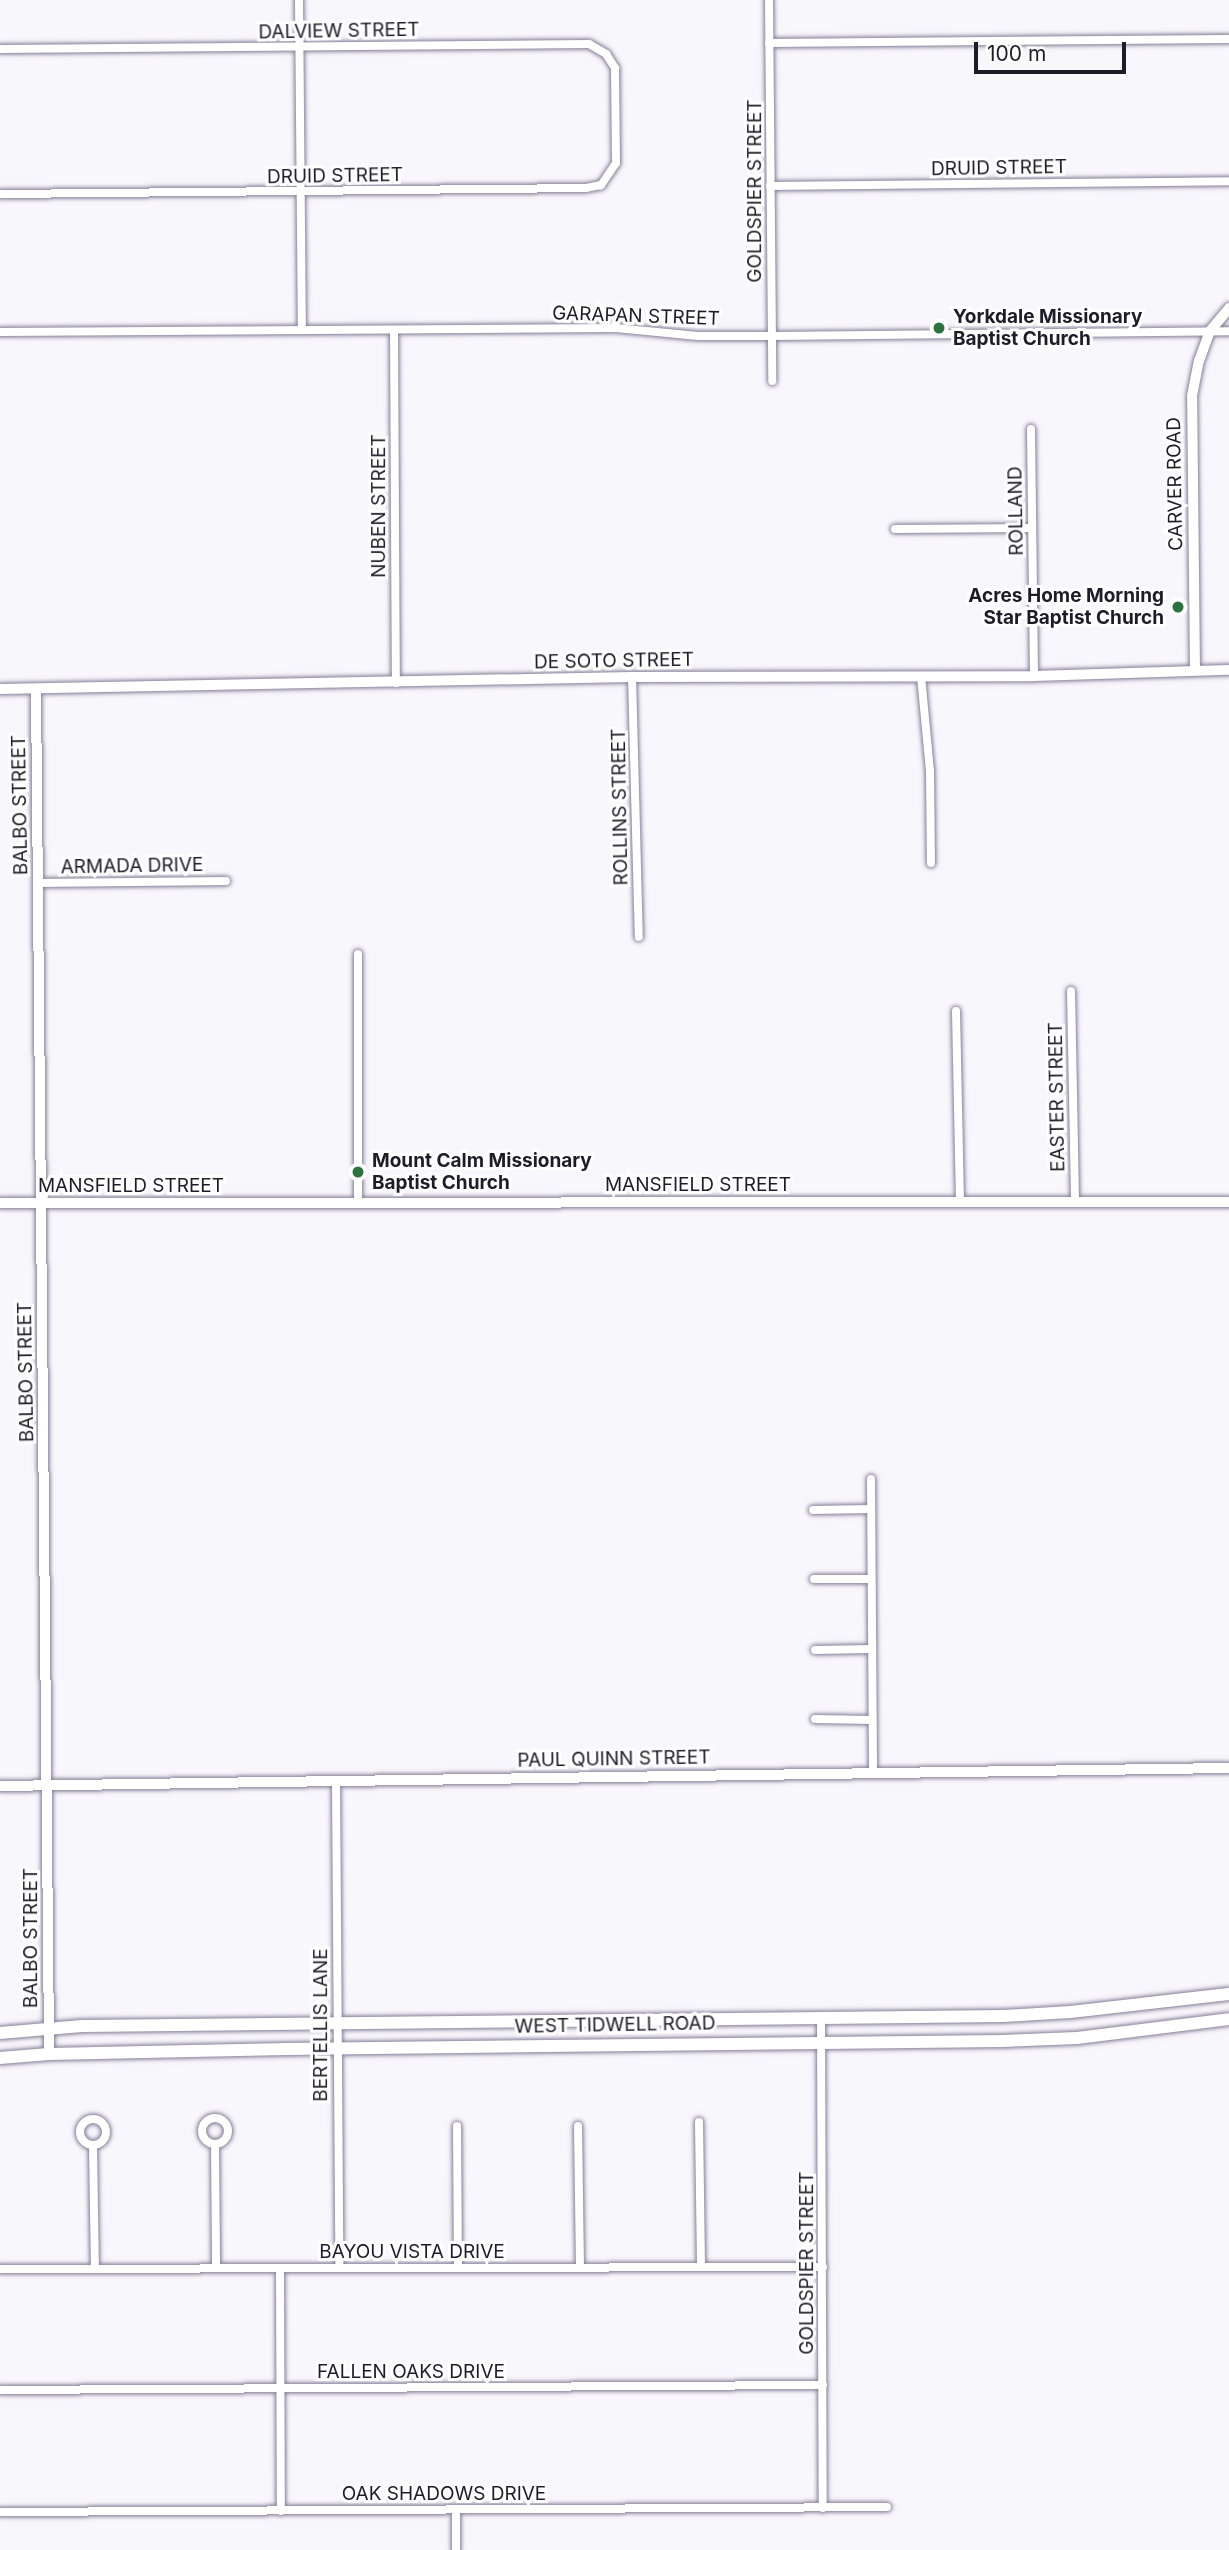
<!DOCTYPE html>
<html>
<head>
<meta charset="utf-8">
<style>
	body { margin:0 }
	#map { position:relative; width:1229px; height:2550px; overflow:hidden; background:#f8f7fc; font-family:Inter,sans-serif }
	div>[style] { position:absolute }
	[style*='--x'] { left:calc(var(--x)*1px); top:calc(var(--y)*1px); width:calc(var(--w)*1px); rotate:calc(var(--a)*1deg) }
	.roads { filter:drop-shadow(0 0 2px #857f97) drop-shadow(0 0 2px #857f97) }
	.minor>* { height:8px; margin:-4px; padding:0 4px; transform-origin:4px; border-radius:4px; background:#fff }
	.minor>.ring { margin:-4px; padding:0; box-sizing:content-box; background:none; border:8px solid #fff; border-radius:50% }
	.tertiary>* { height:10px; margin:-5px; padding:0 5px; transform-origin:5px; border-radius:5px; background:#fff }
	.secondary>* { height:12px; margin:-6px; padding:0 6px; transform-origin:6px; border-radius:6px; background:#fff }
	.dots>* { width:19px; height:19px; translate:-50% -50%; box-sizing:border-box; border:4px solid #fff; border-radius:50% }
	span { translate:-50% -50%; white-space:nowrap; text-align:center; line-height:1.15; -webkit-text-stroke:6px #fff; paint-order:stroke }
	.street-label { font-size:19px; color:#1e1c26 }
	.poi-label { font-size:19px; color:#1e1c26; font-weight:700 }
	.left { translate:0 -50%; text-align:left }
	.right { translate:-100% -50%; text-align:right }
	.scale { position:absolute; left:974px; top:42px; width:152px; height:32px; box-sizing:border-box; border:4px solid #1e1c26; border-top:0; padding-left:9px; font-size:21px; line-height:24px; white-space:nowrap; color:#1e1c26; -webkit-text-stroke:5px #fff; paint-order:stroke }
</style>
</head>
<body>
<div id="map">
	<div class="roads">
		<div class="minor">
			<i style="--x:299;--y:0;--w:329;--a:89.5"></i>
			<i style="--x:769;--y:0;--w:381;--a:89.5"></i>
			<i style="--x:769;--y:43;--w:460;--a:-0.5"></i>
			<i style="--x:0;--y:49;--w:589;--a:-0.49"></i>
			<i style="--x:589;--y:44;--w:20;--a:30"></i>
			<i style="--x:606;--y:54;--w:17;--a:57"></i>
			<i style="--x:615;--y:68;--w:95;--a:89.4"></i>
			<i style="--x:616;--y:163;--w:27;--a:124"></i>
			<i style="--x:601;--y:185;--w:15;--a:169"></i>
			<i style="--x:586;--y:188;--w:586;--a:179.41"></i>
			<i style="--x:770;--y:186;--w:459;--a:-0.6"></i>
			<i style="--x:394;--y:330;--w:353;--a:89.7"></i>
			<i style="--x:0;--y:332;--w:616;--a:-0.37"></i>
			<i style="--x:616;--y:328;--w:82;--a:5.6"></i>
			<i style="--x:698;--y:336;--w:74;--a:0"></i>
			<i style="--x:772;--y:336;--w:457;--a:-0.6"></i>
			<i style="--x:1031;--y:429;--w:247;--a:89.3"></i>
			<i style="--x:895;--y:529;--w:137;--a:-0.4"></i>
			<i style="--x:921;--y:676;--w:95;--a:84.6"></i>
			<i style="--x:930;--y:771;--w:92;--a:89.4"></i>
			<i style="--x:632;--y:677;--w:260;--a:88.5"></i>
			<i style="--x:39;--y:883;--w:187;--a:-0.6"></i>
			<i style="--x:1071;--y:991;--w:211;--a:88.9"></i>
			<i style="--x:956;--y:1011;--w:191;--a:88.8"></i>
			<i style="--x:358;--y:1203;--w:249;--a:-90"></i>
			<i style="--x:871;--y:1479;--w:294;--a:89.6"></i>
			<i style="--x:813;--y:1510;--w:58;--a:-1"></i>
			<i style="--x:814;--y:1579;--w:56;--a:0"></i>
			<i style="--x:815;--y:1650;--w:56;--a:-1"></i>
			<i style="--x:815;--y:1719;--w:57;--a:1"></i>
			<i style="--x:336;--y:1781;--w:487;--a:89.6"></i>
			<i style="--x:821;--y:2018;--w:490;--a:89.8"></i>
			<i class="ring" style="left:202px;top:2118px;width:18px;height:18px"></i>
			<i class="ring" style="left:80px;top:2119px;width:18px;height:18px"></i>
			<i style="--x:699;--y:2122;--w:145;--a:89.2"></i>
			<i style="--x:457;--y:2126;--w:142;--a:89.6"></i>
			<i style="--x:578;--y:2126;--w:141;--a:89.2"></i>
			<i style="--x:215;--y:2144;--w:124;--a:89.5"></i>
			<i style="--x:93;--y:2145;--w:124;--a:89.1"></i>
			<i style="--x:280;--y:2268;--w:243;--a:89.8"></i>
			<i style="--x:0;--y:2269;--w:823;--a:-0.14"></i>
			<i style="--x:0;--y:2390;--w:823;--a:-0.35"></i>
			<i style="--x:0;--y:2512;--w:887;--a:-0.32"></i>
			<i style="--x:456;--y:2550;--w:40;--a:-90"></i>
		</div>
		<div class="tertiary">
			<i style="--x:1195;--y:670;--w:274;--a:-90.6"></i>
			<i style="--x:1192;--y:396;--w:36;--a:-79"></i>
			<i style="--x:1199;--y:361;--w:32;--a:-70"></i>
			<i style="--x:1210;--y:331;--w:30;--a:-50"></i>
			<i style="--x:0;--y:689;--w:632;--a:-1.09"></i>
			<i style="--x:632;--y:677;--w:402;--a:-0.1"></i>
			<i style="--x:1034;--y:676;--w:195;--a:-1.8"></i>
			<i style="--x:36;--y:689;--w:1365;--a:89.45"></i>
			<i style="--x:0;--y:1203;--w:1229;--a:-0.05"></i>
			<i style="--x:0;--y:1786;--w:1229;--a:-0.84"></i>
		</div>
		<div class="secondary">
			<i style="--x:0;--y:2033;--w:82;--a:-4.9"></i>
			<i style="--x:82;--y:2026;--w:922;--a:-0.62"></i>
			<i style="--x:1004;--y:2016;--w:66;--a:-3.5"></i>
			<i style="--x:1070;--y:2012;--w:160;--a:-6.5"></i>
			<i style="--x:0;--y:2058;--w:49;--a:-4.7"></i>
			<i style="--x:49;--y:2054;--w:238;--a:-1.2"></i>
			<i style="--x:287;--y:2049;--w:716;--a:-0.64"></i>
			<i style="--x:1003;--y:2041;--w:74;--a:-2.3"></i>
			<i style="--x:1077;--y:2038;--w:153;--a:-7.1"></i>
		</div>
	</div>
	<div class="dots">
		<i style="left:939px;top:328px;background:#2c733f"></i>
		<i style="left:1178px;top:607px;background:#2c733f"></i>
		<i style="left:358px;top:1172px;background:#2c733f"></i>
	</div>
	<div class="street-label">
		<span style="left:339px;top:31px;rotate:-1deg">DALVIEW STREET</span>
		<span style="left:999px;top:168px;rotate:-1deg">DRUID STREET</span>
		<span style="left:335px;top:176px;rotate:-1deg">DRUID STREET</span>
		<span style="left:755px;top:191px;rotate:-90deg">GOLDSPIER STREET</span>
		<span style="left:636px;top:316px;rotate:2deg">GARAPAN STREET</span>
		<span style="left:1175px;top:484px;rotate:-91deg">CARVER ROAD</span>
		<span style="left:379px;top:506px;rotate:-90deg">NUBEN STREET</span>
		<span style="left:1016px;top:511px;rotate:-91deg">ROLLAND</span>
		<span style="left:614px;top:661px;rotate:-1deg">DE SOTO STREET</span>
		<span style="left:20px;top:805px;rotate:-91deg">BALBO STREET</span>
		<span style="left:620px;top:807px;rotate:-91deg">ROLLINS STREET</span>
		<span style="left:132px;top:866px;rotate:-1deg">ARMADA DRIVE</span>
		<span style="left:1057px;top:1097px;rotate:-91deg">EASTER STREET</span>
		<span style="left:698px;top:1185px">MANSFIELD STREET</span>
		<span style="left:131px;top:1186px">MANSFIELD STREET</span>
		<span style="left:26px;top:1372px;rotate:-91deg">BALBO STREET</span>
		<span style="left:614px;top:1759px;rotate:-1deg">PAUL QUINN STREET</span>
		<span style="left:31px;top:1938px;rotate:-90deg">BALBO STREET</span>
		<span style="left:321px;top:2025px;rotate:-90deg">BERTELLIS LANE</span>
		<span style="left:615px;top:2025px;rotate:-1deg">WEST TIDWELL ROAD</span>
		<span style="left:412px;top:2252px">BAYOU VISTA DRIVE</span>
		<span style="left:807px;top:2263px;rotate:-90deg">GOLDSPIER STREET</span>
		<span style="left:411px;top:2372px">FALLEN OAKS DRIVE</span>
		<span style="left:444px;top:2494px">OAK SHADOWS DRIVE</span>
	</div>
	<div class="poi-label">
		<span class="left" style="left:953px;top:328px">Yorkdale Missionary<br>Baptist Church</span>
		<span class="right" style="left:1164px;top:607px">Acres Home Morning<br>Star Baptist Church</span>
		<span class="left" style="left:372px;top:1172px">Mount Calm Missionary<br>Baptist Church</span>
	</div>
	<div class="scale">100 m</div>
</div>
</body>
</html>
